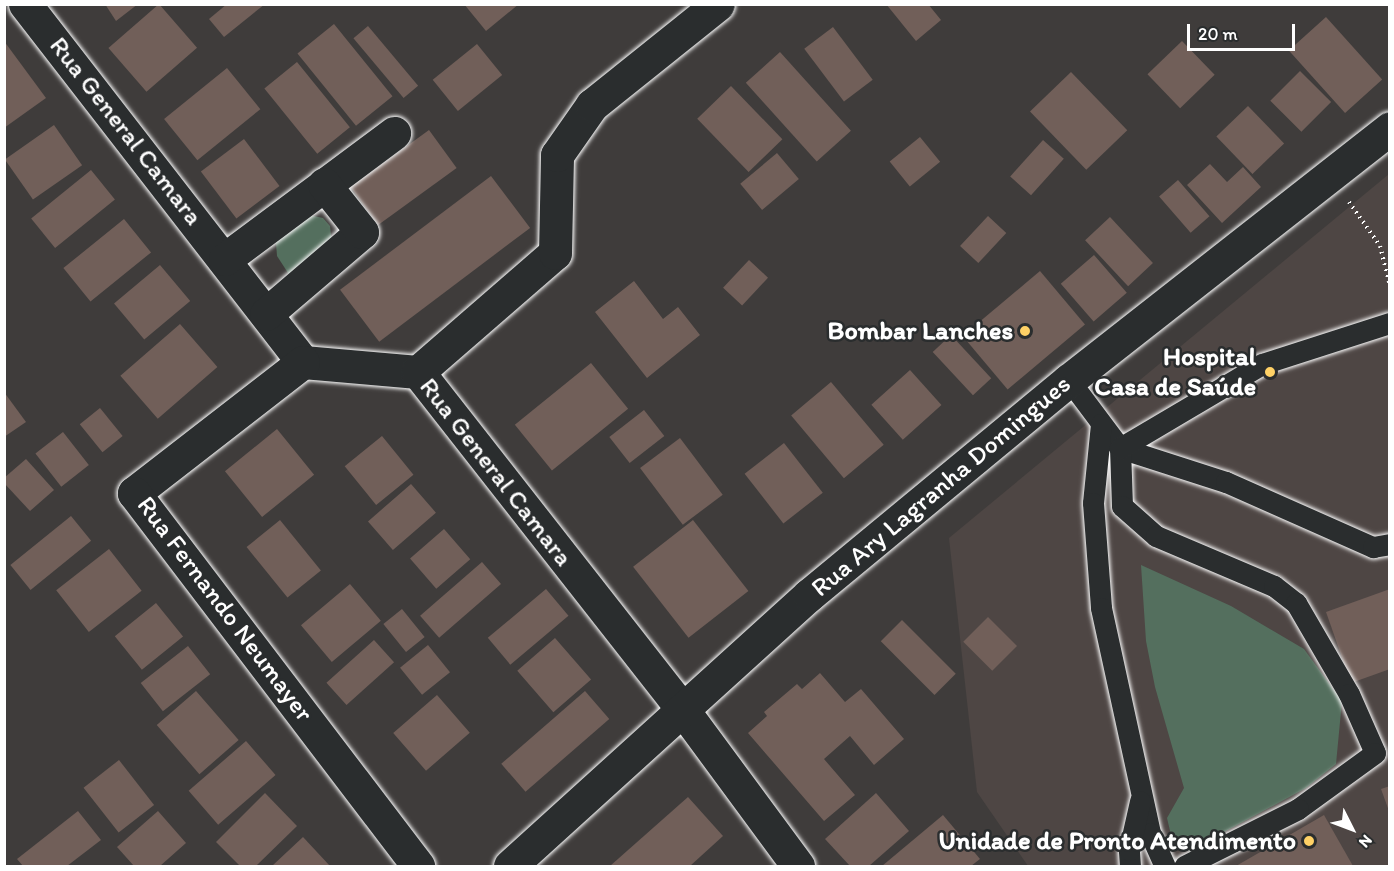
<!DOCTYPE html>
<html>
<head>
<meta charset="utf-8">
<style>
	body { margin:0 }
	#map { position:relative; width:1394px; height:871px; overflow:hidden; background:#3f3c3b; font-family:Itim,sans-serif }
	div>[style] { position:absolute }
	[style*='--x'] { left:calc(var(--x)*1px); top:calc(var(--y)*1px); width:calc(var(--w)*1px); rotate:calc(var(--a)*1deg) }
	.built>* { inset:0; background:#4e4644 }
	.green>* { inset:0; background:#546f5e }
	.building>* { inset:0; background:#715f59; transform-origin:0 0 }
	.path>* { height:4px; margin-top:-2px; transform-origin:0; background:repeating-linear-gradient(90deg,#fff 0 1.5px,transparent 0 6px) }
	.roads { filter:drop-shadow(0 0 2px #fff) drop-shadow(0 0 2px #fff) }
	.service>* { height:21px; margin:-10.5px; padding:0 10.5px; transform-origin:10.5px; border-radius:10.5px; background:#2a2d2e }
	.minor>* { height:33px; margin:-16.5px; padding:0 16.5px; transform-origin:16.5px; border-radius:16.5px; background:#2a2d2e }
	.dots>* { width:16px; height:16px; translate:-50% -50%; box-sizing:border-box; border:3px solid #2a2d2e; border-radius:50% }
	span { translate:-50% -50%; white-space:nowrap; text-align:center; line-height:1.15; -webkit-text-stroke:5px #2a2d2e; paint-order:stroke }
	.street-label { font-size:26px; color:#fff }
	.poi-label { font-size:26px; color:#fff; font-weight:700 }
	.right { translate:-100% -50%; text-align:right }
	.frame { position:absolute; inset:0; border:6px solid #fff; pointer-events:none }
	.north { position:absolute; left:1322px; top:799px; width:60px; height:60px; -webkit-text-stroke:4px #2a2d2e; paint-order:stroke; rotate:132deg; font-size:16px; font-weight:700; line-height:24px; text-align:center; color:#fff }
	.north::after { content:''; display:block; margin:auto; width:21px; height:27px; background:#fff; clip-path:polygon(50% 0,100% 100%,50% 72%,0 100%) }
	.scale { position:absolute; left:1187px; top:24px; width:108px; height:27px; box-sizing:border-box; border:3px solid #fff; border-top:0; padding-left:8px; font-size:18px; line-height:21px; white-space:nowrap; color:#fff; -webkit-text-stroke:4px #2a2d2e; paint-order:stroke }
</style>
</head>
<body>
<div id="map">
	<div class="built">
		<i style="clip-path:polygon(1389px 174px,1389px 866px,1028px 866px,977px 792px,949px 538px)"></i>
	</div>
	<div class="green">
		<i style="clip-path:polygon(309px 215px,323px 218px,330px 226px,332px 245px,290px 276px,277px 256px,276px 243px,283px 230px)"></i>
		<i style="clip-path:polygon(1141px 565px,1231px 606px,1304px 649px,1342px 701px,1336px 764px,1306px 788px,1189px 851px,1171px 835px,1167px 818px,1184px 788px,1155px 687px,1146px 641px)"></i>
	</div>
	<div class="building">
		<i style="clip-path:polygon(105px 4px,138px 4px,116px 21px)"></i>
		<i style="left:159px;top:4px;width:58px;height:67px;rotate:49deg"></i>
		<i style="clip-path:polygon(227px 4px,265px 4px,224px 37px,209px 19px)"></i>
		<i style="clip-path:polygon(464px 4px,519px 4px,486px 31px)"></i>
		<i style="clip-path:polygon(886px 4px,928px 4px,941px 20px,916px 41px)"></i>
		<i style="left:1326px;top:17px;width:84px;height:50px;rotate:48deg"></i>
		<i style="left:334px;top:24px;width:93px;height:47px;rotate:51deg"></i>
		<i style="left:368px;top:26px;width:78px;height:19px;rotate:50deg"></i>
		<i style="left:833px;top:27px;width:66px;height:36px;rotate:53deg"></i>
		<i style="clip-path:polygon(4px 41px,46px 98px,4px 128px)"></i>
		<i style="left:1182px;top:41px;width:47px;height:48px;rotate:46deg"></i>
		<i style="left:477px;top:44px;width:40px;height:57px;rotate:51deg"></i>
		<i style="left:780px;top:52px;width:106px;height:46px;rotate:48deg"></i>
		<i style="left:297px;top:62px;width:84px;height:42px;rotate:51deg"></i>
		<i style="left:227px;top:68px;width:53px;height:81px;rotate:51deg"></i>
		<i style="left:1300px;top:71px;width:44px;height:42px;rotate:45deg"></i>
		<i style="left:1071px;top:72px;width:81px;height:57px;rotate:46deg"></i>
		<i style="left:731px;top:86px;width:74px;height:47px;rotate:46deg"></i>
		<i style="left:1248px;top:106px;width:52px;height:44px;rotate:46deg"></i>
		<i style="left:54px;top:125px;width:49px;height:60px;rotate:55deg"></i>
		<i style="left:429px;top:130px;width:47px;height:97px;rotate:54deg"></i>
		<i style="left:920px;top:137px;width:32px;height:39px;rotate:51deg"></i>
		<i style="left:244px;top:139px;width:59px;height:54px;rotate:53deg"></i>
		<i style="left:1043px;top:140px;width:28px;height:49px;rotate:42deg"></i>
		<i style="left:777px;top:153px;width:34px;height:48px;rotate:50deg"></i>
		<i style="clip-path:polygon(1210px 164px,1227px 182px,1243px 167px,1261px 187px,1222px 223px,1187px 185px)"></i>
		<i style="left:91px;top:170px;width:38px;height:77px;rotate:51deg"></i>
		<i style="left:491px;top:176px;width:65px;height:189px;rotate:53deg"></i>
		<i style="left:1178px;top:180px;width:48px;height:25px;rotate:49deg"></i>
		<i style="left:988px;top:216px;width:25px;height:41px;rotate:43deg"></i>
		<i style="left:1110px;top:217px;width:63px;height:34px;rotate:47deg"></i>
		<i style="left:124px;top:219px;width:43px;height:78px;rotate:51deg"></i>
		<i style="left:1094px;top:255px;width:50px;height:44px;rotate:49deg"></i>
		<i style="left:749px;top:260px;width:26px;height:38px;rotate:43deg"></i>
		<i style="left:160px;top:265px;width:47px;height:60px;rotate:50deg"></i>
		<i style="left:1040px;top:271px;width:70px;height:101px;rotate:50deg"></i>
		<i style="clip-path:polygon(634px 281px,663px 319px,678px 307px,700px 335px,647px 378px,595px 312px)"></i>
		<i style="left:180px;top:324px;width:57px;height:79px;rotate:49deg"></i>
		<i style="left:951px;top:335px;width:59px;height:25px;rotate:47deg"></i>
		<i style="left:591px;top:363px;width:59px;height:98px;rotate:51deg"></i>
		<i style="left:910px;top:370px;width:47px;height:52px;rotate:48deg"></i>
		<i style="left:831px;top:382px;width:82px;height:52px;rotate:50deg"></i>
		<i style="clip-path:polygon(4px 392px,26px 422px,4px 437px)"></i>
		<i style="left:100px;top:408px;width:36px;height:26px;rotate:51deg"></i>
		<i style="left:644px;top:410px;width:33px;height:44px;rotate:52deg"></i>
		<i style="left:277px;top:429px;width:59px;height:67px;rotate:51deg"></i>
		<i style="left:63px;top:432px;width:42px;height:35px;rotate:52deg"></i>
		<i style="left:382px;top:436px;width:50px;height:48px;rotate:51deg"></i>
		<i style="left:680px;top:438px;width:71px;height:50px;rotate:53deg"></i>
		<i style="left:784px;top:443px;width:63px;height:50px;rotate:52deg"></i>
		<i style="clip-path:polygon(26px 459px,54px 490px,30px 511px,4px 483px,4px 478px)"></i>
		<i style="left:411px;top:484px;width:38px;height:57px;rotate:49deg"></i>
		<i style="left:71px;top:516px;width:32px;height:78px;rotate:51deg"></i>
		<i style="left:280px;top:520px;width:65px;height:43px;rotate:51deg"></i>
		<i style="left:693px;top:520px;width:90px;height:76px;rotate:52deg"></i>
		<i style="left:444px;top:529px;width:40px;height:45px;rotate:49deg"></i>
		<i style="left:109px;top:549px;width:53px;height:67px;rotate:52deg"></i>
		<i style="left:482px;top:562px;width:29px;height:82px;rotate:49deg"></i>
		<i style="left:350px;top:584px;width:48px;height:64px;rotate:50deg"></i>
		<i style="left:546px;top:589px;width:35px;height:76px;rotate:50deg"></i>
		<i style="clip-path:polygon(1390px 589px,1390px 669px,1351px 683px,1326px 612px)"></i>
		<i style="left:156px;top:603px;width:43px;height:53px;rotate:51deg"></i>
		<i style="left:402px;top:609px;width:36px;height:24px;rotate:51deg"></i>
		<i style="left:988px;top:617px;width:41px;height:35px;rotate:45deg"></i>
		<i style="left:902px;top:620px;width:76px;height:30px;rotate:45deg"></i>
		<i style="left:555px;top:638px;width:55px;height:50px;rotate:49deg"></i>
		<i style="left:374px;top:640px;width:30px;height:64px;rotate:48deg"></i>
		<i style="left:428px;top:645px;width:35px;height:36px;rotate:51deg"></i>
		<i style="left:188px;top:646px;width:36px;height:60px;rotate:52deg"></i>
		<i style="clip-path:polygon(820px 673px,845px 702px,861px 689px,904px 739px,874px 765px,850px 736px,824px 759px,855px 795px,824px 821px,748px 733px,767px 716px,764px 712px,797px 684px,802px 689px)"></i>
		<i style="left:196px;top:691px;width:65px;height:52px;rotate:49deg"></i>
		<i style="left:585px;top:691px;width:37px;height:111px;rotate:49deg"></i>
		<i style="left:437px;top:695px;width:50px;height:58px;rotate:49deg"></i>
		<i style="left:246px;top:741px;width:45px;height:76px;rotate:49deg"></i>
		<i style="left:119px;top:760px;width:57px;height:45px;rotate:52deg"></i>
		<i style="clip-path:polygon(1390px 786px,1390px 811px,1389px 811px,1381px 789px)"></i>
		<i style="clip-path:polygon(265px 793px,297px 826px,256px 866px,240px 866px,216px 842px)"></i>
		<i style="clip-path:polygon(876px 793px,909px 831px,869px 866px,850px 866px,825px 839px)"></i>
		<i style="clip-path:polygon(688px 797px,723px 836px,690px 866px,610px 866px)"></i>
		<i style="clip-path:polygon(78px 811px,101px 840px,67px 866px,23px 866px,17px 859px)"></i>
		<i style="clip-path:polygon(158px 811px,186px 843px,160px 866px,134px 866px,117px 847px)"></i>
		<i style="clip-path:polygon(943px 815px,980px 859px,971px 866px,882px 866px)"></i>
		<i style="clip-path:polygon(1324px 815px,1353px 866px,1236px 866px)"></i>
		<i style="clip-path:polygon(303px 837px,330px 866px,272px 866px)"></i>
	</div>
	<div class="path">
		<i style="--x:1349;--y:202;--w:54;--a:54.8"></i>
		<i style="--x:1380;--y:246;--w:41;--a:76"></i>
	</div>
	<div class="roads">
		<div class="service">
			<i style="--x:1069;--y:380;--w:85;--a:53.1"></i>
			<i style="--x:1120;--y:448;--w:111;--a:17.8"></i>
			<i style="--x:1226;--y:482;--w:161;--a:23.9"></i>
			<i style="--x:1373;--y:547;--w:17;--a:-10"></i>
			<i style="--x:1101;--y:424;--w:79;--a:95.8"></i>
			<i style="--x:1093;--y:503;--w:105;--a:85.6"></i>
			<i style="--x:1101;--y:608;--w:230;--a:77.7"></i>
			<i style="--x:1150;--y:833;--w:36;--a:66"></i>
			<i style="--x:1120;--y:448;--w:58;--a:88"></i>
			<i style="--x:1122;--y:506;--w:45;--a:41.4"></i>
			<i style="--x:1156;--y:536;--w:128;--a:23"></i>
			<i style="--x:1274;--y:586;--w:28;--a:38"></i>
			<i style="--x:1296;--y:603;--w:105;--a:59.8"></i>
			<i style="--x:1349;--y:694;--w:64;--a:66.2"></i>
			<i style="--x:1375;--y:753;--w:95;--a:144"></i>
			<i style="--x:1298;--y:809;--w:127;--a:153.4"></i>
			<i style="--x:1120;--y:448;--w:165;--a:-30.6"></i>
			<i style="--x:1262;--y:364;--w:134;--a:-17.8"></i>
			<i style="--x:1130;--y:866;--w:16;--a:-94"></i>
			<i style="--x:1129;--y:850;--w:50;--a:-77.3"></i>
		</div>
		<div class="minor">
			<i style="--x:25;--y:4;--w:453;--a:52.2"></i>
			<i style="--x:303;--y:362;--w:115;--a:5"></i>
			<i style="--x:418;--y:372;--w:429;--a:51.9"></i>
			<i style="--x:683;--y:710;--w:194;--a:53.6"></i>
			<i style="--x:225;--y:259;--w:211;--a:-36.7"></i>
			<i style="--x:266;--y:314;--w:126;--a:-40.5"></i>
			<i style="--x:362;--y:232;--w:61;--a:-128.4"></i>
			<i style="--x:303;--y:362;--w:214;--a:142.2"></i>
			<i style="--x:134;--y:493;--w:469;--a:52.7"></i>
			<i style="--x:418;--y:372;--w:181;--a:-41"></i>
			<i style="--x:555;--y:253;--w:98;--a:-88.8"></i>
			<i style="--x:557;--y:155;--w:61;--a:-55"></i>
			<i style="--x:592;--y:105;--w:161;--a:-38.7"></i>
			<i style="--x:510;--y:866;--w:404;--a:-42.2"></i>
			<i style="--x:809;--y:595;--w:337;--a:-39.6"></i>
			<i style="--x:1069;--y:380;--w:408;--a:-38.1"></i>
		</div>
	</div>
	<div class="dots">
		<i style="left:1025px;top:331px;background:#ffd166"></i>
		<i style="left:1270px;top:372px;background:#ffd166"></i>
		<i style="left:1309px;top:841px;background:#ffd166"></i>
	</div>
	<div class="street-label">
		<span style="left:126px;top:131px;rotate:52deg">Rua General Camara</span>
		<span style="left:496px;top:472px;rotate:52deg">Rua General Camara</span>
		<span style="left:941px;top:486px;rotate:-40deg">Rua Ary Lagranha Domingues</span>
		<span style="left:225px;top:609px;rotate:53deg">Rua Fernando Neumayer</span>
	</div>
	<div class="poi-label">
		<span class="right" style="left:1013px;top:331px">Bombar Lanches</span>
		<span class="right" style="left:1256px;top:372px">Hospital<br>Casa de Saúde</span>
		<span class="right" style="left:1296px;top:841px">Unidade de Pronto Atendimento</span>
	</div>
	<div class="frame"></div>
	<div class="north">N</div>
	<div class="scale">20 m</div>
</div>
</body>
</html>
